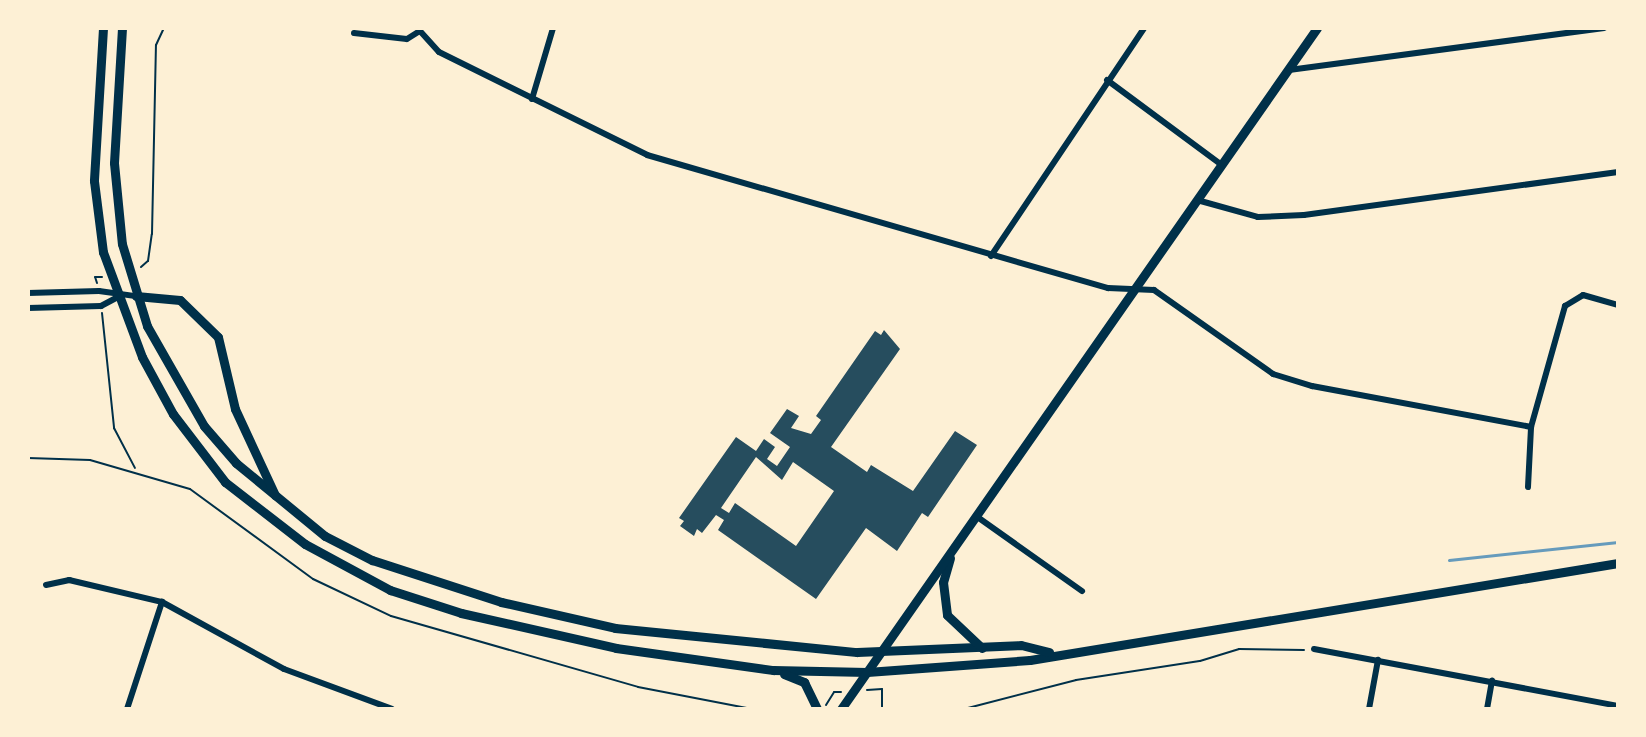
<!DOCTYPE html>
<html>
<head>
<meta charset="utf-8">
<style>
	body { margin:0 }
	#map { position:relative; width:1646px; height:737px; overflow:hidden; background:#fdf0d5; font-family:"Exo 2",sans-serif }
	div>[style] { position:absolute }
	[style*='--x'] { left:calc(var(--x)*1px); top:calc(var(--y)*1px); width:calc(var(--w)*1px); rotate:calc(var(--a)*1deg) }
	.stream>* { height:3px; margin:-1.5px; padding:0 1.5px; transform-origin:1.5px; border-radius:1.5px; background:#669bbc }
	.building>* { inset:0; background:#264d5e }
	.path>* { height:2px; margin:-1px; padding:0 1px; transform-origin:1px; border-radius:1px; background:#003049 }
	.minor>* { height:6px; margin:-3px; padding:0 3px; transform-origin:3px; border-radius:3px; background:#003049 }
	.secondary>* { height:9px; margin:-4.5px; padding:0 4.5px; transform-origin:4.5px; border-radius:4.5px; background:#003049 }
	span { translate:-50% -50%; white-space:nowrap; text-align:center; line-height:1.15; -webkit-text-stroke:7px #fdf0d5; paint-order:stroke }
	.frame { position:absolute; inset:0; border:30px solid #fdf0d5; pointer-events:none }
</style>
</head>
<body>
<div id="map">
	<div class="stream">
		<i style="--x:1449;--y:560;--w:170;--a:-6.1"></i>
	</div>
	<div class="building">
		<i style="clip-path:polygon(evenodd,884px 330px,900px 349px,831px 447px,867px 472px,871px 465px,913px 491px,955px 431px,977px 445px,928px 517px,922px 513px,897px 551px,866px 528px,816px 599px,718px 530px,724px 520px,716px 515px,702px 533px,697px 529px,694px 536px,680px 526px,684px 521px,679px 518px,736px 437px,756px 451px,764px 439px,775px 447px,767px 459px,777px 466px,790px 447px,770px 433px,787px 409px,799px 416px,791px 428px,811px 434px,821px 420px,816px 416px,875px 331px,881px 335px,884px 330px,756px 457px,782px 480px,793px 462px,834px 491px,796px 546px,735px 503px,729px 513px,721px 508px,756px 457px)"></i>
	</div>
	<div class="path">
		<i style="--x:141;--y:267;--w:9;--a:-41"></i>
		<i style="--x:148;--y:261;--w:27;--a:-82"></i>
		<i style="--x:152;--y:234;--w:189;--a:-88.8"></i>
		<i style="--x:156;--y:45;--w:19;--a:-65"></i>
		<i style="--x:97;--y:283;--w:6;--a:-108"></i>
		<i style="--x:95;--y:277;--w:7;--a:0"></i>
		<i style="--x:102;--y:313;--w:116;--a:84"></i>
		<i style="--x:114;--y:428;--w:45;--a:62.3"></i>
		<i style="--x:28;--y:458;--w:62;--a:1.8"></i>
		<i style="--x:90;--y:460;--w:104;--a:16.2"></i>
		<i style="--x:190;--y:489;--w:152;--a:36.2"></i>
		<i style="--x:313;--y:579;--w:86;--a:25.4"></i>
		<i style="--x:391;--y:616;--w:257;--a:16"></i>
		<i style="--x:638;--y:687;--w:116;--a:10.9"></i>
		<i style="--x:867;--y:690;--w:15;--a:-4"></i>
		<i style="--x:882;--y:689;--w:20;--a:90"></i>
		<i style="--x:826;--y:705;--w:15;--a:-58"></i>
		<i style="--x:834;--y:692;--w:7;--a:0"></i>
		<i style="--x:964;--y:709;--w:116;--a:-14.5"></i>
		<i style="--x:1076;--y:680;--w:125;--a:-8.7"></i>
		<i style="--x:1200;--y:661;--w:41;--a:-17.1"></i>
		<i style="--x:1239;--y:649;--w:65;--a:0.9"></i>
	</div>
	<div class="minor">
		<i style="--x:420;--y:31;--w:28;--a:48"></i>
		<i style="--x:439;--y:52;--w:232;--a:26.3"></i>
		<i style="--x:647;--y:155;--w:480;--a:16.1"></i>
		<i style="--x:1108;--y:288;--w:46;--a:2.5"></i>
		<i style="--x:1154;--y:290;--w:146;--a:35.2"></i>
		<i style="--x:1273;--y:374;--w:41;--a:17.1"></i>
		<i style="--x:1312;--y:386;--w:223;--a:10.6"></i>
		<i style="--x:354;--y:33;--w:53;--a:6.5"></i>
		<i style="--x:407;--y:39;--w:15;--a:-32"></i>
		<i style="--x:1289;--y:70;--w:318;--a:-7.6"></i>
		<i style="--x:1107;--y:80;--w:143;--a:36.5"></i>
		<i style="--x:532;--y:99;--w:74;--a:-73.5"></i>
		<i style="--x:1197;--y:200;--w:63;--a:15.6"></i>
		<i style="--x:1258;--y:217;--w:46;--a:-2.5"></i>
		<i style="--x:1304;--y:215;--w:317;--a:-7.8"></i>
		<i style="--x:991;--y:256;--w:275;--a:-56.1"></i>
		<i style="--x:28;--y:293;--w:71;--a:-1.6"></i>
		<i style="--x:99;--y:291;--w:37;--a:8"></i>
		<i style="--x:28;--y:308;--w:73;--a:-1.6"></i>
		<i style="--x:101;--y:306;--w:17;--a:-28"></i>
		<i style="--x:1528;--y:487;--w:60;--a:-87.1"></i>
		<i style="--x:1531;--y:427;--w:126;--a:-74.3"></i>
		<i style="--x:1565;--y:306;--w:21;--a:-31"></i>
		<i style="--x:1583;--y:295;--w:36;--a:16"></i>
		<i style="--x:976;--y:516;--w:130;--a:35.3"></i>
		<i style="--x:46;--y:585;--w:24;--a:-12"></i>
		<i style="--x:69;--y:580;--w:96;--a:13.3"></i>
		<i style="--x:162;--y:602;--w:139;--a:28.8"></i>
		<i style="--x:284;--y:669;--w:115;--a:20.3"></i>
		<i style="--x:1314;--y:649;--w:309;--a:10.6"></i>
		<i style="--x:127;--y:709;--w:113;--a:-71.9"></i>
		<i style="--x:1369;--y:709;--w:50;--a:-79.6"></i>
		<i style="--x:1487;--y:709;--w:29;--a:-80"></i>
	</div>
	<div class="secondary">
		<i style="--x:103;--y:28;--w:153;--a:93.4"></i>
		<i style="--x:94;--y:181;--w:72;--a:82.8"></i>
		<i style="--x:103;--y:252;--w:112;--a:69.6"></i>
		<i style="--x:142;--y:357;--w:65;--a:61.5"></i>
		<i style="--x:173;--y:414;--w:86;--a:52.6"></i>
		<i style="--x:225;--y:482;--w:101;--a:37.8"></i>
		<i style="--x:305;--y:544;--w:97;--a:28.4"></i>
		<i style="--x:390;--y:590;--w:75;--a:17.9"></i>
		<i style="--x:461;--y:613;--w:159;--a:12.7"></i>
		<i style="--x:616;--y:648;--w:159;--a:8"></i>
		<i style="--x:773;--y:670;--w:94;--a:1.2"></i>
		<i style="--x:867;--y:672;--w:163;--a:-4.2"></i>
		<i style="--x:1030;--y:660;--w:596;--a:-9.37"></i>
		<i style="--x:122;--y:28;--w:135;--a:93.4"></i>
		<i style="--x:114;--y:163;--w:81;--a:84.4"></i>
		<i style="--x:122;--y:244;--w:86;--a:73"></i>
		<i style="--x:147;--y:326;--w:115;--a:60.3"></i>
		<i style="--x:204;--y:426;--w:49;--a:49.1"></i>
		<i style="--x:236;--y:463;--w:115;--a:39.4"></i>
		<i style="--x:325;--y:536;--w:53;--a:27.1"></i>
		<i style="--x:372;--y:560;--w:136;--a:18"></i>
		<i style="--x:501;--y:602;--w:117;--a:12.8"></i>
		<i style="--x:615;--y:628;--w:243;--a:5.7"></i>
		<i style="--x:857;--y:652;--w:164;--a:-2.4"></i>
		<i style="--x:1021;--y:645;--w:29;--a:14"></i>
		<i style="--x:136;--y:296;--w:44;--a:5.2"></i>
		<i style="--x:180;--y:300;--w:53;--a:44.2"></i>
		<i style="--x:218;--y:337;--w:74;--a:76.7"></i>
		<i style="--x:235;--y:409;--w:95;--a:65.1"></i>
		<i style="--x:950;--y:558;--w:25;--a:106"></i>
		<i style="--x:943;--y:582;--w:33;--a:83"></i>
		<i style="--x:947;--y:615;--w:48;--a:43.3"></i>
		<i style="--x:784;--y:674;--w:22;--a:22"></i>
		<i style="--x:804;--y:682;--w:30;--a:64"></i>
		<i style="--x:841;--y:709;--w:831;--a:-55.05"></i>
	</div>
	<div class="frame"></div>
</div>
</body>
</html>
